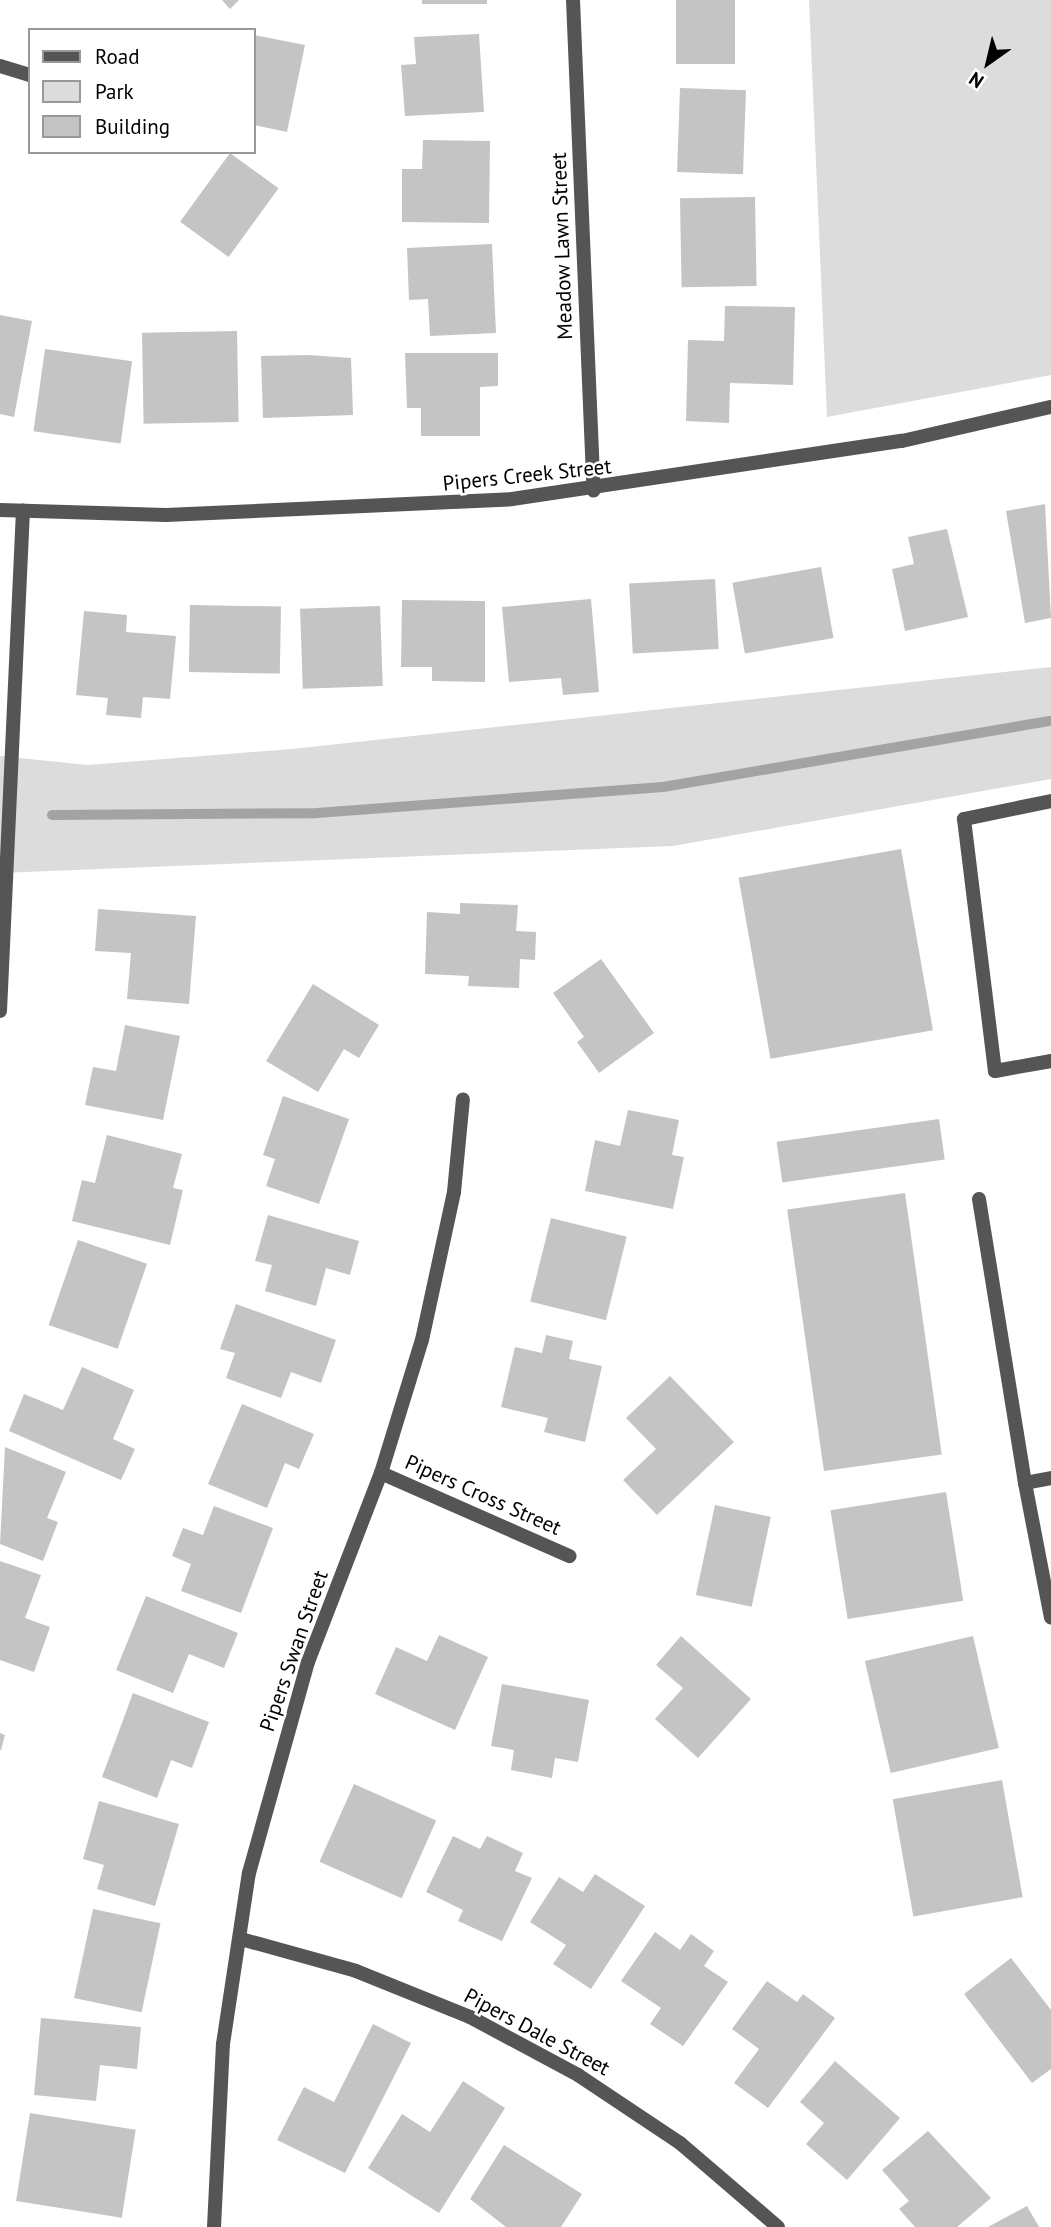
<!DOCTYPE html>
<html>
<head>
<meta charset="utf-8">
<style>
	body { margin:0 }
	#map { position:relative; width:1051px; height:2227px; overflow:hidden; background:#fff; font-family:"PT Sans",sans-serif }
	div>[style] { position:absolute }
	[style*='--x'] { left:calc(var(--x)*1px); top:calc(var(--y)*1px); width:calc(var(--w)*1px); rotate:calc(var(--a)*1deg) }
	.green>* { inset:0; background:#dcdcdc }
	.stream>* { height:10px; margin:-5px; padding:0 5px; transform-origin:5px; border-radius:5px; background:#a3a3a3 }
	.building>* { inset:0; background:#c4c4c4; transform-origin:0 0 }
	.service>* { height:14px; margin:-7px; padding:0 7px; transform-origin:7px; border-radius:7px; background:#555 }
	.minor>* { height:14px; margin:-7px; padding:0 7px; transform-origin:7px; border-radius:7px; background:#555 }
	span { translate:-50% -50%; white-space:nowrap; text-align:center; line-height:1.15; -webkit-text-stroke:5px #fff; paint-order:stroke }
	.street-label { font-size:21px; color:#000 }
	.legend { position:absolute; left:28px; top:28px; width:228px; height:126px; box-sizing:border-box; background:#fff; border:2px solid #999; margin:0; padding:9px 12px; list-style:none; font-size:21px; color:#000 }
	.legend li { display:flex; align-items:center; gap:14px; height:35px }
	.legend b { width:35px; border:2px solid #999 }
	.north { position:absolute; left:953px; top:28px; width:70px; height:70px; -webkit-text-stroke:5px #fff; paint-order:stroke; rotate:214deg; font-size:19px; font-weight:700; line-height:28px; text-align:center; color:#000 }
	.north::after { content:''; display:block; margin:auto; width:24px; height:32px; background:#000; clip-path:polygon(50% 0,100% 100%,50% 72%,0 100%) }
</style>
</head>
<body>
<div id="map">
	<div class="green">
		<i style="clip-path:polygon(809px 0,1051px 0,1051px 375px,827px 417px)"></i>
		<i style="clip-path:polygon(1051px 667px,1051px 779px,673px 846px,0 873px,0 756px,88px 765px,292px 749px)"></i>
	</div>
	<div class="stream">
		<i style="--x:52;--y:815;--w:265;--a:-0.4"></i>
		<i style="--x:317;--y:813;--w:347;--a:-4.3"></i>
		<i style="--x:663;--y:787;--w:394;--a:-9.7"></i>
	</div>
	<div class="building">
		<i style="clip-path:polygon(222px 0,239px 0,230px 9px)"></i>
		<i style="left:422px;top:0;width:65px;height:4px"></i>
		<i style="left:676px;top:0;width:59px;height:64px"></i>
		<i style="clip-path:polygon(479px 34px,484px 112px,405px 116px,401px 65px,416px 64px,414px 37px)"></i>
		<i style="clip-path:polygon(254px 35px,305px 45px,287px 132px,254px 125px)"></i>
		<i style="left:680px;top:88px;width:66px;height:84px;rotate:2deg"></i>
		<i style="clip-path:polygon(423px 140px,490px 141px,489px 223px,402px 222px,402px 169px,422px 169px)"></i>
		<i style="left:230px;top:153px;width:60px;height:85px;rotate:36deg"></i>
		<i style="left:755px;top:197px;width:89px;height:75px;rotate:89deg"></i>
		<i style="clip-path:polygon(492px 244px,496px 333px,430px 336px,428px 299px,409px 300px,407px 248px)"></i>
		<i style="clip-path:polygon(725px 306px,795px 307px,793px 385px,730px 383px,729px 423px,686px 421px,688px 340px,724px 341px)"></i>
		<i style="clip-path:polygon(0 315px,32px 321px,14px 417px,0 414px)"></i>
		<i style="left:237px;top:331px;width:91px;height:95px;rotate:89deg"></i>
		<i style="left:45px;top:349px;width:88px;height:83px;rotate:8deg"></i>
		<i style="clip-path:polygon(405px 353px,498px 353px,498px 386px,480px 387px,480px 436px,421px 436px,421px 408px,407px 408px)"></i>
		<i style="clip-path:polygon(308px 355px,351px 358px,353px 415px,263px 418px,261px 356px)"></i>
		<i style="clip-path:polygon(1045px 504px,1051px 618px,1025px 623px,1006px 511px)"></i>
		<i style="clip-path:polygon(947px 529px,968px 617px,905px 631px,892px 569px,914px 564px,908px 537px)"></i>
		<i style="left:821px;top:567px;width:72px;height:90px;rotate:80deg"></i>
		<i style="left:715px;top:579px;width:70px;height:86px;rotate:87deg"></i>
		<i style="clip-path:polygon(591px 599px,599px 692px,563px 695px,561px 678px,509px 682px,502px 607px)"></i>
		<i style="clip-path:polygon(402px 600px,485px 601px,485px 682px,432px 681px,432px 667px,401px 667px)"></i>
		<i style="left:190px;top:605px;width:91px;height:67px;rotate:1deg"></i>
		<i style="left:380px;top:606px;width:80px;height:80px;rotate:88deg"></i>
		<i style="clip-path:polygon(84px 611px,127px 615px,126px 632px,176px 636px,170px 699px,143px 697px,141px 718px,106px 715px,108px 698px,76px 695px)"></i>
		<i style="left:901px;top:849px;width:184px;height:165px;rotate:80deg"></i>
		<i style="clip-path:polygon(460px 903px,518px 905px,516px 931px,536px 932px,535px 960px,520px 959px,519px 988px,468px 986px,469px 976px,425px 974px,427px 912px,460px 914px)"></i>
		<i style="clip-path:polygon(98px 909px,196px 916px,189px 1004px,127px 999px,131px 953px,95px 951px)"></i>
		<i style="clip-path:polygon(601px 959px,654px 1033px,599px 1073px,577px 1042px,584px 1037px,553px 993px)"></i>
		<i style="clip-path:polygon(313px 984px,379px 1025px,359px 1058px,344px 1049px,318px 1092px,266px 1061px)"></i>
		<i style="clip-path:polygon(125px 1025px,180px 1036px,163px 1120px,85px 1105px,93px 1067px,116px 1071px)"></i>
		<i style="clip-path:polygon(283px 1096px,349px 1119px,319px 1204px,266px 1186px,275px 1159px,263px 1155px)"></i>
		<i style="clip-path:polygon(628px 1110px,679px 1120px,672px 1155px,684px 1157px,673px 1209px,585px 1191px,595px 1140px,620px 1146px)"></i>
		<i style="left:939px;top:1119px;width:41px;height:164px;rotate:82deg"></i>
		<i style="clip-path:polygon(107px 1135px,182px 1154px,173px 1188px,183px 1190px,170px 1245px,72px 1221px,82px 1180px,95px 1183px)"></i>
		<i style="left:905px;top:1193px;width:264px;height:119px;rotate:82deg"></i>
		<i style="clip-path:polygon(268px 1215px,359px 1241px,350px 1275px,326px 1268px,316px 1306px,265px 1291px,272px 1265px,255px 1261px)"></i>
		<i style="left:551px;top:1218px;width:78px;height:86px;rotate:14deg"></i>
		<i style="left:78px;top:1240px;width:73px;height:90px;rotate:19deg"></i>
		<i style="clip-path:polygon(236px 1304px,336px 1340px,321px 1383px,291px 1372px,281px 1398px,226px 1378px,235px 1353px,220px 1349px)"></i>
		<i style="clip-path:polygon(546px 1335px,573px 1341px,569px 1359px,602px 1366px,585px 1442px,544px 1432px,548px 1418px,501px 1407px,515px 1347px,542px 1353px)"></i>
		<i style="clip-path:polygon(82px 1367px,134px 1390px,113px 1439px,135px 1449px,121px 1480px,9px 1431px,24px 1394px,63px 1410px)"></i>
		<i style="clip-path:polygon(670px 1376px,734px 1442px,657px 1515px,623px 1480px,656px 1449px,626px 1418px)"></i>
		<i style="clip-path:polygon(242px 1404px,314px 1434px,299px 1469px,285px 1463px,267px 1508px,208px 1484px)"></i>
		<i style="clip-path:polygon(5px 1447px,66px 1472px,47px 1518px,58px 1522px,43px 1561px,0 1544px)"></i>
		<i style="left:946px;top:1492px;width:110px;height:117px;rotate:81deg"></i>
		<i style="left:715px;top:1505px;width:57px;height:92px;rotate:12deg"></i>
		<i style="clip-path:polygon(214px 1506px,273px 1528px,241px 1613px,181px 1591px,191px 1564px,172px 1556px,183px 1528px,203px 1535px)"></i>
		<i style="clip-path:polygon(0 1561px,41px 1575px,25px 1618px,50px 1627px,34px 1672px,0 1660px)"></i>
		<i style="clip-path:polygon(146px 1596px,238px 1633px,224px 1668px,189px 1654px,173px 1693px,116px 1670px)"></i>
		<i style="clip-path:polygon(439px 1635px,488px 1657px,455px 1730px,375px 1694px,396px 1647px,427px 1661px)"></i>
		<i style="clip-path:polygon(681px 1636px,751px 1699px,698px 1758px,655px 1719px,683px 1688px,656px 1665px)"></i>
		<i style="left:973px;top:1636px;width:115px;height:111px;rotate:77deg"></i>
		<i style="clip-path:polygon(502px 1684px,589px 1700px,578px 1762px,555px 1758px,552px 1778px,511px 1770px,514px 1750px,491px 1746px)"></i>
		<i style="clip-path:polygon(133px 1693px,209px 1722px,192px 1768px,171px 1760px,157px 1798px,102px 1777px)"></i>
		<i style="clip-path:polygon(0 1733px,5px 1735px,1px 1750px,0 1750px)"></i>
		<i style="left:1002px;top:1780px;width:119px;height:111px;rotate:80deg"></i>
		<i style="left:354px;top:1784px;width:90px;height:85px;rotate:24deg"></i>
		<i style="clip-path:polygon(99px 1801px,179px 1824px,155px 1906px,97px 1889px,104px 1865px,83px 1859px)"></i>
		<i style="clip-path:polygon(453px 1836px,480px 1849px,487px 1836px,523px 1853px,515px 1871px,532px 1878px,502px 1941px,458px 1921px,463px 1910px,426px 1892px)"></i>
		<i style="clip-path:polygon(595px 1874px,645px 1906px,591px 1989px,553px 1964px,566px 1945px,530px 1922px,559px 1877px,583px 1892px)"></i>
		<i style="left:93px;top:1909px;width:69px;height:91px;rotate:12deg"></i>
		<i style="clip-path:polygon(655px 1932px,680px 1950px,691px 1934px,714px 1951px,704px 1966px,728px 1982px,683px 2046px,650px 2024px,661px 2008px,621px 1981px)"></i>
		<i style="clip-path:polygon(1011px 1958px,1051px 2010px,1051px 2069px,1032px 2083px,964px 1994px)"></i>
		<i style="clip-path:polygon(767px 1981px,797px 2002px,803px 1994px,835px 2018px,768px 2108px,734px 2083px,759px 2049px,732px 2029px)"></i>
		<i style="clip-path:polygon(41px 2018px,141px 2027px,137px 2069px,100px 2065px,96px 2101px,34px 2095px)"></i>
		<i style="clip-path:polygon(373px 2024px,411px 2043px,345px 2173px,277px 2140px,304px 2087px,334px 2102px)"></i>
		<i style="clip-path:polygon(835px 2061px,900px 2118px,847px 2180px,806px 2144px,824px 2123px,800px 2102px)"></i>
		<i style="clip-path:polygon(463px 2081px,505px 2108px,439px 2213px,368px 2168px,402px 2114px,430px 2132px)"></i>
		<i style="left:30px;top:2113px;width:107px;height:89px;rotate:9deg"></i>
		<i style="clip-path:polygon(928px 2131px,991px 2198px,957px 2227px,915px 2227px,899px 2209px,909px 2201px,882px 2170px)"></i>
		<i style="clip-path:polygon(504px 2145px,582px 2194px,561px 2227px,506px 2227px,470px 2199px)"></i>
		<i style="clip-path:polygon(1027px 2206px,1039px 2227px,988px 2227px)"></i>
	</div>
	<div class="service">
		<i style="--x:1051;--y:801;--w:89;--a:168.3"></i>
		<i style="--x:964;--y:819;--w:254;--a:83"></i>
		<i style="--x:995;--y:1071;--w:57;--a:-10.1"></i>
		<i style="--x:979;--y:1199;--w:288;--a:80.8"></i>
		<i style="--x:1051;--y:1478;--w:26;--a:169"></i>
		<i style="--x:1025;--y:1483;--w:137;--a:79.1"></i>
	</div>
	<div class="minor">
		<i style="--x:573;--y:0;--w:491;--a:87.6"></i>
		<i style="--x:0;--y:66;--w:31;--a:17"></i>
		<i style="--x:0;--y:510;--w:166;--a:1.7"></i>
		<i style="--x:166;--y:515;--w:346;--a:-2.6"></i>
		<i style="--x:512;--y:499;--w:394;--a:-8.5"></i>
		<i style="--x:902;--y:441;--w:153;--a:-12.9"></i>
		<i style="--x:0;--y:1011;--w:501;--a:-87.37"></i>
		<i style="--x:381;--y:1473;--w:206;--a:23.8"></i>
		<i style="--x:241;--y:1939;--w:119;--a:15.5"></i>
		<i style="--x:356;--y:1971;--w:123;--a:22"></i>
		<i style="--x:470;--y:2017;--w:123;--a:28.2"></i>
		<i style="--x:578;--y:2075;--w:123;--a:33.7"></i>
		<i style="--x:680;--y:2143;--w:129;--a:40.6"></i>
		<i style="--x:214;--y:2227;--w:183;--a:-87.2"></i>
		<i style="--x:223;--y:2044;--w:173;--a:-81.4"></i>
		<i style="--x:249;--y:1873;--w:219;--a:-74.4"></i>
		<i style="--x:308;--y:1662;--w:203;--a:-68.9"></i>
		<i style="--x:381;--y:1473;--w:139;--a:-72.9"></i>
		<i style="--x:422;--y:1340;--w:151;--a:-77.8"></i>
		<i style="--x:454;--y:1192;--w:93;--a:-84.5"></i>
	</div>
	<div class="street-label">
		<span style="left:562px;top:246px;rotate:-92deg">Meadow Lawn Street</span>
		<span style="left:527px;top:475px;rotate:-6deg">Pipers Creek Street</span>
		<span style="left:483px;top:1495px;rotate:24deg">Pipers Cross Street</span>
		<span style="left:294px;top:1651px;rotate:-71deg">Pipers Swan Street</span>
		<span style="left:537px;top:2032px;rotate:28deg">Pipers Dale Street</span>
	</div>
	<ul class="legend">
	<li><b style="height:9px;background:#555"></b>Road</li>
	<li><b style="height:19px;background:#dcdcdc"></b>Park</li>
	<li><b style="height:19px;background:#c4c4c4"></b>Building</li>
	</ul>
	<div class="north">N</div>
</div>
</body>
</html>
